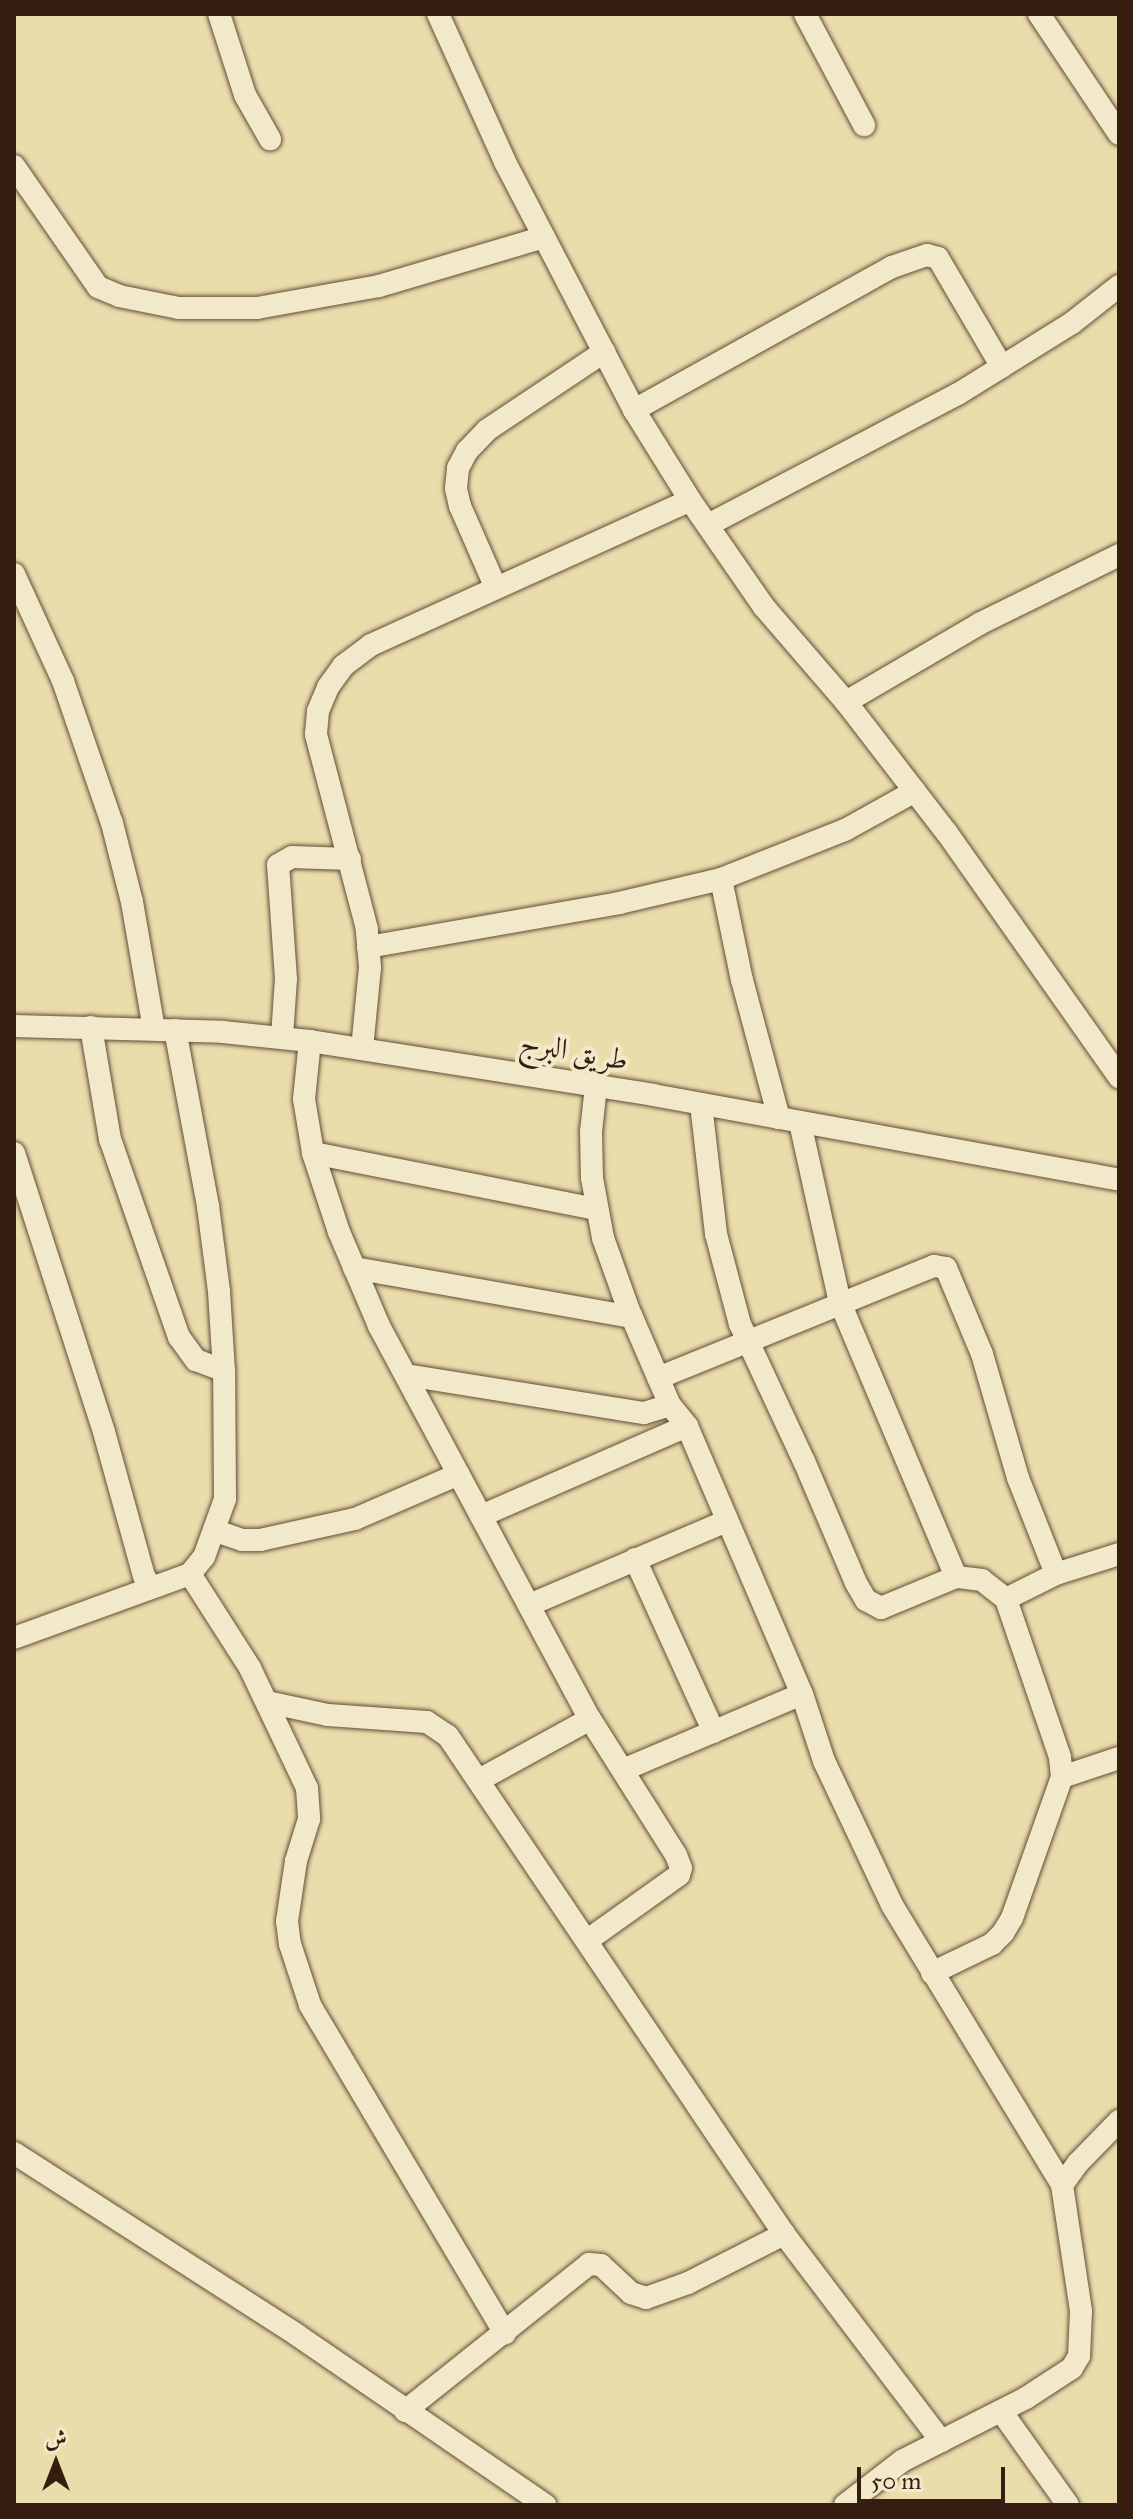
<!DOCTYPE html>
<html>
<head>
<meta charset="utf-8">
<style>
	body { margin:0 }
	#map { position:relative; width:1133px; height:2519px; overflow:hidden; background:#eaddac; font-family:"IM FELL Great Primer",Amiri,serif }
	div>[style] { position:absolute }
	[style*='--x'] { left:calc(var(--x)*1px); top:calc(var(--y)*1px); width:calc(var(--w)*1px); rotate:calc(var(--a)*1deg) }
	.roads { filter:drop-shadow(0 0 2px #634d38) drop-shadow(0 0 2px #634d38) }
	.minor>* { height:22px; margin:-11px; padding:0 11px; transform-origin:11px; border-radius:11px; background:#f1e9c9 }
	span { translate:-50% -50%; white-space:nowrap; text-align:center; line-height:1.15; -webkit-text-stroke:8px #f1e9c9; paint-order:stroke }
	.street-label { font-size:30px; color:#361d11 }
	.frame { position:absolute; inset:0; border:16px solid #361d11; pointer-events:none }
	.north { position:absolute; left:16px; top:2423px; width:80px; height:80px; -webkit-text-stroke:6px #f1e9c9; paint-order:stroke; rotate:0deg; font-size:22px; font-weight:700; line-height:32px; text-align:center; color:#361d11 }
	.north::after { content:''; display:block; margin:auto; width:28px; height:36px; background:#361d11; clip-path:polygon(50% 0,100% 100%,50% 72%,0 100%) }
	.scale { position:absolute; left:857px; top:2467px; width:148px; height:36px; box-sizing:border-box; border:4px solid #361d11; border-top:0; padding-left:10px; font-size:24px; line-height:28px; white-space:nowrap; color:#361d11; -webkit-text-stroke:6px #f1e9c9; paint-order:stroke }
</style>
</head>
<body>
<div id="map">
	<div class="roads">
		<div class="minor">
			<i style="--x:219;--y:14;--w:85;--a:72.2"></i>
			<i style="--x:245;--y:95;--w:51;--a:60.4"></i>
			<i style="--x:438;--y:14;--w:162;--a:65.6"></i>
			<i style="--x:505;--y:162;--w:280;--a:62.5"></i>
			<i style="--x:634;--y:410;--w:106;--a:58.1"></i>
			<i style="--x:690;--y:500;--w:130;--a:55.3"></i>
			<i style="--x:764;--y:607;--w:125;--a:49.2"></i>
			<i style="--x:846;--y:702;--w:165;--a:52.4"></i>
			<i style="--x:947;--y:833;--w:299;--a:54.8"></i>
			<i style="--x:805;--y:14;--w:126;--a:62"></i>
			<i style="--x:1039;--y:14;--w:144;--a:56.3"></i>
			<i style="--x:14;--y:166;--w:147;--a:55.2"></i>
			<i style="--x:98;--y:287;--w:23;--a:23"></i>
			<i style="--x:119;--y:296;--w:61;--a:11.3"></i>
			<i style="--x:179;--y:308;--w:78;--a:0"></i>
			<i style="--x:257;--y:308;--w:124;--a:-10.2"></i>
			<i style="--x:379;--y:286;--w:172;--a:-16.5"></i>
			<i style="--x:634;--y:410;--w:295;--a:-29"></i>
			<i style="--x:892;--y:267;--w:37;--a:-19"></i>
			<i style="--x:927;--y:255;--w:11;--a:15"></i>
			<i style="--x:938;--y:258;--w:126;--a:59.6"></i>
			<i style="--x:708;--y:525;--w:282;--a:-27.7"></i>
			<i style="--x:958;--y:394;--w:134;--a:-31.9"></i>
			<i style="--x:1072;--y:323;--w:60;--a:-38.2"></i>
			<i style="--x:14;--y:574;--w:118;--a:65.4"></i>
			<i style="--x:63;--y:681;--w:150;--a:71"></i>
			<i style="--x:112;--y:823;--w:81;--a:75.8"></i>
			<i style="--x:132;--y:902;--w:129;--a:80.2"></i>
			<i style="--x:496;--y:588;--w:90;--a:-113.7"></i>
			<i style="--x:460;--y:506;--w:18;--a:-103"></i>
			<i style="--x:456;--y:488;--w:20;--a:-84"></i>
			<i style="--x:458;--y:468;--w:19;--a:-62"></i>
			<i style="--x:467;--y:451;--w:29;--a:-46"></i>
			<i style="--x:487;--y:430;--w:141;--a:-33.7"></i>
			<i style="--x:846;--y:702;--w:156;--a:-30.3"></i>
			<i style="--x:981;--y:623;--w:154;--a:-26.2"></i>
			<i style="--x:721;--y:879;--w:103;--a:78.3"></i>
			<i style="--x:742;--y:980;--w:143;--a:75"></i>
			<i style="--x:368;--y:947;--w:255;--a:-9.9"></i>
			<i style="--x:619;--y:903;--w:105;--a:-13.2"></i>
			<i style="--x:721;--y:879;--w:133;--a:-21.6"></i>
			<i style="--x:845;--y:830;--w:80;--a:-29.1"></i>
			<i style="--x:14;--y:1026;--w:209;--a:1.6"></i>
			<i style="--x:223;--y:1032;--w:87;--a:5.9"></i>
			<i style="--x:310;--y:1041;--w:347;--a:8.9"></i>
			<i style="--x:653;--y:1095;--w:474;--a:10.3"></i>
			<i style="--x:91;--y:1027;--w:114;--a:80.4"></i>
			<i style="--x:110;--y:1139;--w:210;--a:70.8"></i>
			<i style="--x:179;--y:1337;--w:29;--a:54"></i>
			<i style="--x:196;--y:1360;--w:30;--a:21"></i>
			<i style="--x:282;--y:1037;--w:58;--a:-86.1"></i>
			<i style="--x:286;--y:979;--w:114;--a:-94"></i>
			<i style="--x:278;--y:865;--w:16;--a:-30"></i>
			<i style="--x:292;--y:857;--w:58;--a:2"></i>
			<i style="--x:310;--y:1041;--w:58;--a:95.9"></i>
			<i style="--x:304;--y:1099;--w:55;--a:80.5"></i>
			<i style="--x:313;--y:1153;--w:83;--a:71.8"></i>
			<i style="--x:339;--y:1232;--w:102;--a:66.9"></i>
			<i style="--x:379;--y:1326;--w:446;--a:61.8"></i>
			<i style="--x:590;--y:1719;--w:161;--a:57.7"></i>
			<i style="--x:676;--y:1855;--w:14;--a:69"></i>
			<i style="--x:681;--y:1868;--w:7;--a:106"></i>
			<i style="--x:679;--y:1875;--w:112;--a:144.5"></i>
			<i style="--x:362;--y:1049;--w:82;--a:-84.4"></i>
			<i style="--x:370;--y:967;--w:38;--a:-95"></i>
			<i style="--x:367;--y:929;--w:202;--a:-104.7"></i>
			<i style="--x:316;--y:734;--w:23;--a:-85"></i>
			<i style="--x:318;--y:711;--w:26;--a:-67"></i>
			<i style="--x:328;--y:687;--w:26;--a:-54"></i>
			<i style="--x:343;--y:666;--w:35;--a:-37"></i>
			<i style="--x:371;--y:645;--w:350;--a:-24.4"></i>
			<i style="--x:596;--y:1086;--w:46;--a:96.2"></i>
			<i style="--x:591;--y:1132;--w:46;--a:88.8"></i>
			<i style="--x:592;--y:1178;--w:61;--a:79.6"></i>
			<i style="--x:603;--y:1238;--w:74;--a:70.3"></i>
			<i style="--x:628;--y:1308;--w:106;--a:66.6"></i>
			<i style="--x:670;--y:1405;--w:27;--a:51"></i>
			<i style="--x:687;--y:1426;--w:292;--a:66.8"></i>
			<i style="--x:802;--y:1694;--w:71;--a:71.8"></i>
			<i style="--x:824;--y:1761;--w:159;--a:64.7"></i>
			<i style="--x:892;--y:1905;--w:328;--a:58.7"></i>
			<i style="--x:1062;--y:2185;--w:127;--a:81.4"></i>
			<i style="--x:1081;--y:2311;--w:45;--a:92.5"></i>
			<i style="--x:1079;--y:2356;--w:14;--a:120"></i>
			<i style="--x:1072;--y:2368;--w:55;--a:146.9"></i>
			<i style="--x:1026;--y:2398;--w:139;--a:153.1"></i>
			<i style="--x:902;--y:2461;--w:72;--a:142.3"></i>
			<i style="--x:701;--y:1104;--w:131;--a:83.4"></i>
			<i style="--x:716;--y:1234;--w:93;--a:75.1"></i>
			<i style="--x:740;--y:1324;--w:151;--a:65"></i>
			<i style="--x:804;--y:1461;--w:133;--a:66.9"></i>
			<i style="--x:856;--y:1583;--w:20;--a:60"></i>
			<i style="--x:866;--y:1600;--w:17;--a:28"></i>
			<i style="--x:881;--y:1608;--w:81;--a:-22.5"></i>
			<i style="--x:956;--y:1577;--w:298;--a:-112.9"></i>
			<i style="--x:840;--y:1303;--w:185;--a:-102.5"></i>
			<i style="--x:14;--y:1153;--w:293;--a:72.1"></i>
			<i style="--x:104;--y:1432;--w:149;--a:74.5"></i>
			<i style="--x:144;--y:1576;--w:13;--a:58"></i>
			<i style="--x:313;--y:1153;--w:289;--a:11.2"></i>
			<i style="--x:354;--y:1268;--w:282;--a:10"></i>
			<i style="--x:406;--y:1375;--w:241;--a:9.1"></i>
			<i style="--x:644;--y:1413;--w:27;--a:-17"></i>
			<i style="--x:658;--y:1378;--w:298;--a:-22.1"></i>
			<i style="--x:934;--y:1266;--w:12;--a:9"></i>
			<i style="--x:946;--y:1268;--w:93;--a:67.3"></i>
			<i style="--x:982;--y:1354;--w:129;--a:73.8"></i>
			<i style="--x:1018;--y:1478;--w:103;--a:68.4"></i>
			<i style="--x:481;--y:1516;--w:225;--a:-23.6"></i>
			<i style="--x:216;--y:1531;--w:28;--a:19"></i>
			<i style="--x:242;--y:1540;--w:18;--a:0"></i>
			<i style="--x:260;--y:1540;--w:97;--a:-12.5"></i>
			<i style="--x:355;--y:1519;--w:113;--a:-23.4"></i>
			<i style="--x:635;--y:1559;--w:190;--a:65.5"></i>
			<i style="--x:190;--y:1574;--w:112;--a:57.4"></i>
			<i style="--x:250;--y:1668;--w:133;--a:64.6"></i>
			<i style="--x:307;--y:1788;--w:31;--a:86"></i>
			<i style="--x:309;--y:1819;--w:44;--a:107.2"></i>
			<i style="--x:296;--y:1861;--w:61;--a:98.5"></i>
			<i style="--x:287;--y:1921;--w:23;--a:83"></i>
			<i style="--x:290;--y:1944;--w:64;--a:71.8"></i>
			<i style="--x:310;--y:2005;--w:382;--a:59.3"></i>
			<i style="--x:1006;--y:1599;--w:56;--a:-26.6"></i>
			<i style="--x:1056;--y:1574;--w:66;--a:-17.6"></i>
			<i style="--x:529;--y:1605;--w:215;--a:-23"></i>
			<i style="--x:14;--y:1638;--w:187;--a:-20"></i>
			<i style="--x:190;--y:1574;--w:22;--a:-51"></i>
			<i style="--x:204;--y:1557;--w:62;--a:-70.1"></i>
			<i style="--x:225;--y:1499;--w:128;--a:-90.4"></i>
			<i style="--x:224;--y:1371;--w:80;--a:-93.6"></i>
			<i style="--x:219;--y:1291;--w:86;--a:-97.4"></i>
			<i style="--x:208;--y:1206;--w:179;--a:-100.6"></i>
			<i style="--x:267;--y:1702;--w:62;--a:12"></i>
			<i style="--x:328;--y:1715;--w:99;--a:4"></i>
			<i style="--x:427;--y:1722;--w:25;--a:34"></i>
			<i style="--x:448;--y:1736;--w:601;--a:55.99"></i>
			<i style="--x:784;--y:2234;--w:260;--a:52.8"></i>
			<i style="--x:623;--y:1770;--w:194;--a:-23"></i>
			<i style="--x:1062;--y:1777;--w:60;--a:-18.4"></i>
			<i style="--x:481;--y:1779;--w:124;--a:-28.8"></i>
			<i style="--x:932;--y:1973;--w:67;--a:-25.8"></i>
			<i style="--x:992;--y:1944;--w:16;--a:-45"></i>
			<i style="--x:1003;--y:1933;--w:17;--a:-59"></i>
			<i style="--x:1012;--y:1918;--w:150;--a:-70.5"></i>
			<i style="--x:1062;--y:1777;--w:20;--a:-96"></i>
			<i style="--x:1060;--y:1757;--w:167;--a:-108.9"></i>
			<i style="--x:1006;--y:1599;--w:31;--a:-142"></i>
			<i style="--x:982;--y:1580;--w:26;--a:-173"></i>
			<i style="--x:14;--y:2153;--w:336;--a:32.7"></i>
			<i style="--x:297;--y:2335;--w:301;--a:34.4"></i>
			<i style="--x:1062;--y:2185;--w:27;--a:-54"></i>
			<i style="--x:1078;--y:2163;--w:59;--a:-45.7"></i>
			<i style="--x:405;--y:2411;--w:236;--a:-38.6"></i>
			<i style="--x:589;--y:2264;--w:12;--a:5"></i>
			<i style="--x:601;--y:2265;--w:41;--a:43"></i>
			<i style="--x:631;--y:2293;--w:16;--a:18"></i>
			<i style="--x:646;--y:2298;--w:45;--a:-19.7"></i>
			<i style="--x:688;--y:2283;--w:108;--a:-27"></i>
			<i style="--x:1001;--y:2411;--w:115;--a:54.5"></i>
		</div>
	</div>
	<div class="street-label">
		<span style="left:574px;top:1051px;rotate:10deg">طريق البرج</span>
	</div>
	<div class="frame"></div>
	<div class="north">ش</div>
	<div class="scale">50 m</div>
</div>
</body>
</html>
